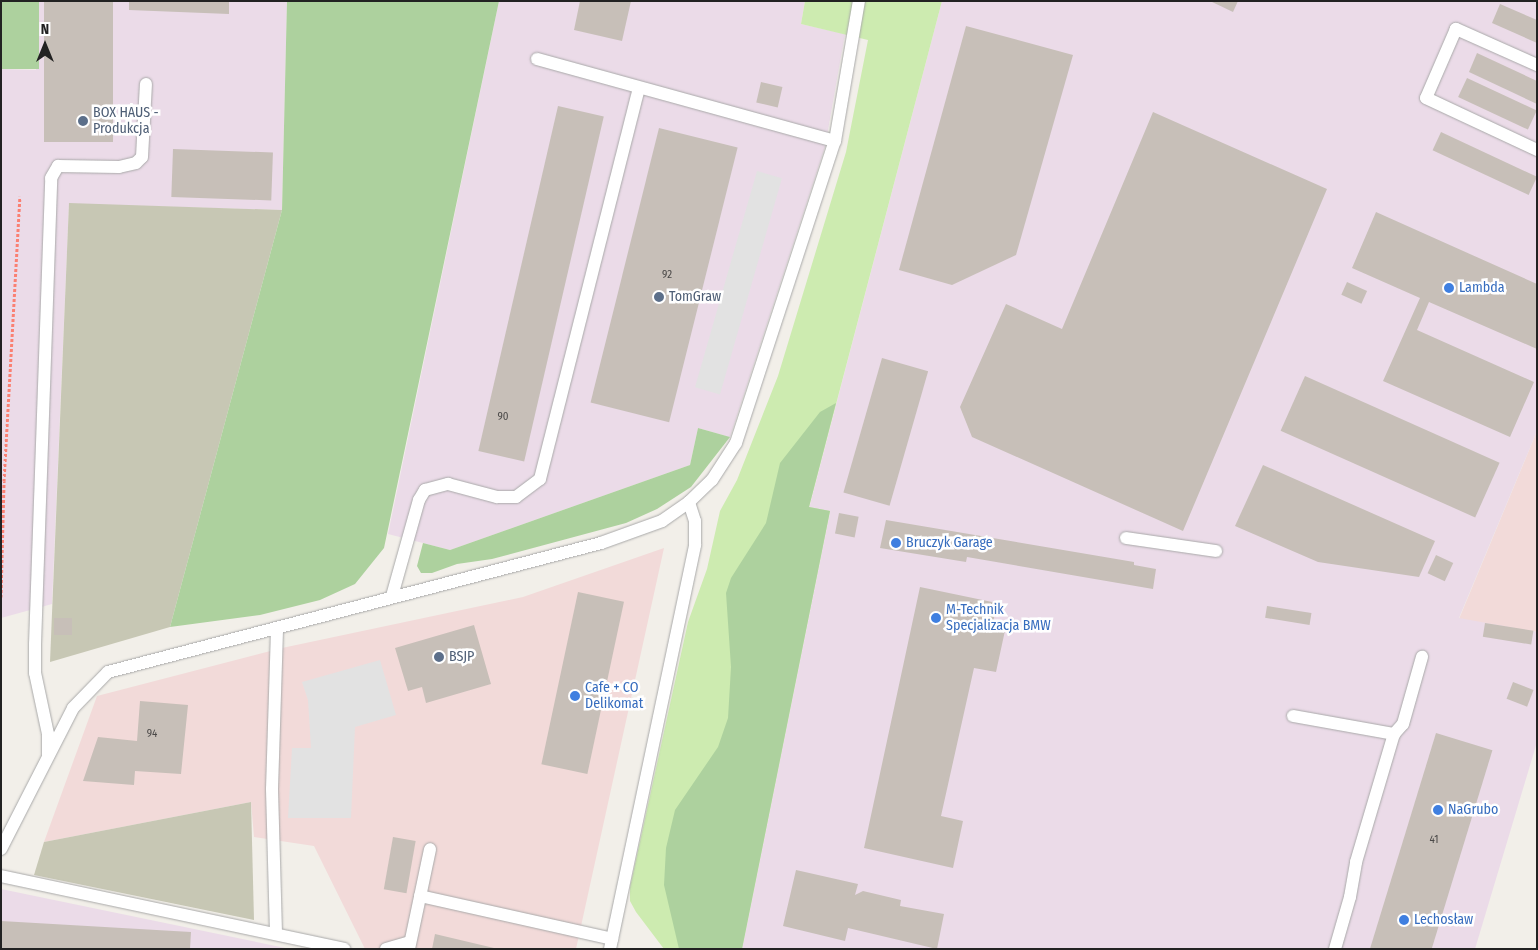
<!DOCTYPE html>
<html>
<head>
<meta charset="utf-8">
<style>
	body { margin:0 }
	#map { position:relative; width:1538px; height:950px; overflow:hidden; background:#f2efe9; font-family:"Fira Sans Condensed",sans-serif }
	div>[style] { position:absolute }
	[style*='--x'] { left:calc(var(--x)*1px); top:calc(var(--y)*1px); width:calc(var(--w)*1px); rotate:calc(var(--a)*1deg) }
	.commercial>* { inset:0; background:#f2dad9 }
	.industrial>* { inset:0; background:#ebdbe8 }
	.construction>* { inset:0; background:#c7c7b4 }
	.grass>* { inset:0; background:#cdebb0 }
	.forest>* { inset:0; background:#add19e; transform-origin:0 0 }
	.parking>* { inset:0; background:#e2e2e2; transform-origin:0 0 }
	.building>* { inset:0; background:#c7bfb8; transform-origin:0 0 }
	.path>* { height:3px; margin-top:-1.5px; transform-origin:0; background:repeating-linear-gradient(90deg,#fa8072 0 2.5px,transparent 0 5px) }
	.roads { filter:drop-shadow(0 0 1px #a9a9a9) drop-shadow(0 0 1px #a9a9a9) }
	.lane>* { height:12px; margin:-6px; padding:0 6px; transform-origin:6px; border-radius:6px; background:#fff }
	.dots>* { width:14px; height:14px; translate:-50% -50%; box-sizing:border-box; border:2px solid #fff; border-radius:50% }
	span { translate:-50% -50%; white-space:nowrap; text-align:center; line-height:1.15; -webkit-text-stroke:5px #fff; paint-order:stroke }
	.number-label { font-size:11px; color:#4b4948 }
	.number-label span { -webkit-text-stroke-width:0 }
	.service-label { font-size:14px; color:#4e5e75 }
	.left { translate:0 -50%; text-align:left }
	.shop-label { font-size:14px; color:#366cbe }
	.frame { position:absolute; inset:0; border:2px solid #222; pointer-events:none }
	.north { position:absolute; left:20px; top:20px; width:50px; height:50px; -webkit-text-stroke:4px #fff; paint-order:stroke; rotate:0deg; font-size:14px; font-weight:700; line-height:20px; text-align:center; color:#222 }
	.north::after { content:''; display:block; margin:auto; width:18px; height:22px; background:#222; clip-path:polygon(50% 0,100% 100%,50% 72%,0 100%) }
</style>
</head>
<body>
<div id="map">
	<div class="commercial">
		<i style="clip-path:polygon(1537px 431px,1537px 632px,1459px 619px)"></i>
		<i style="clip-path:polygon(664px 548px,576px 949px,365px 949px,314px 846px,254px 837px,251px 802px,44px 842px,97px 696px,282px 648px,523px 597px)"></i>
	</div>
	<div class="industrial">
		<i style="clip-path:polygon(39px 1px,287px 1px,282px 210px,69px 204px,52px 604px,1px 618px,1px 69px,36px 70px)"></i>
		<i style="clip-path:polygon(499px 1px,805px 1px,801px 24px,845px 34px,825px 147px,730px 437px,698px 428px,690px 465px,450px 550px,388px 534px)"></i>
		<i style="clip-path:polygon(942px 1px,1537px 1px,1537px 431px,1459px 618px,1537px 632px,1537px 742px,1475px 949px,742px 949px,830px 512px,809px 508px)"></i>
		<i style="clip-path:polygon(1px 889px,252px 941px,290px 949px,1px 949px)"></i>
	</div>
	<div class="construction">
		<i style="clip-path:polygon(69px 203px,282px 210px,170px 627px,50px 662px)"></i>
		<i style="clip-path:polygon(251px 802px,254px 920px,34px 875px,44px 842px)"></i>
	</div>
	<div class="grass">
		<i style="clip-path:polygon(805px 1px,942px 1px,809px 507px,830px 511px,742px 949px,664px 949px,636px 912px,630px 901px,630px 887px,688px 622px,707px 569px,720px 511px,737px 480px,778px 376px,846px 152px,868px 40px,801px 24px)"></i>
	</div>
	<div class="forest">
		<i style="left:1px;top:1px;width:38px;height:68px"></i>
		<i style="clip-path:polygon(287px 1px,499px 1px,384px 548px,355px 584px,320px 600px,260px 615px,170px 627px,282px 210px)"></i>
		<i style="clip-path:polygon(836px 403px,809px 507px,830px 511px,742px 949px,679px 949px,664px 885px,666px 848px,675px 810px,718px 747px,728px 718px,731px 667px,726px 593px,731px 578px,766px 523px,780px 463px,820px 412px)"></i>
		<i style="clip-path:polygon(698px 428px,730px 437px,691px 487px,657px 509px,626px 523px,492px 559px,457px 564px,432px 573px,421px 573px,417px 566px,423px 543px,450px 550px,690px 465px)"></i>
	</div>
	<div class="parking">
		<i style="left:757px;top:171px;width:26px;height:225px;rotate:16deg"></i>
		<i style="clip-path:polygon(380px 660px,396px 715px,355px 727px,351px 818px,288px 818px,292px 748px,311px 748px,308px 700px,302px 682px)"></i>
	</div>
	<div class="building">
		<i style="left:44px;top:1px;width:69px;height:141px"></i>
		<i style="clip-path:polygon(129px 1px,229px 1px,229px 14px,129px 10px)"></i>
		<i style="clip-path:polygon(580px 1px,631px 1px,622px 41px,574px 30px)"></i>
		<i style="clip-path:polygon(1210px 1px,1238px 1px,1233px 12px)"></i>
		<i style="clip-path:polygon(1500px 4px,1537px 20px,1537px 43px,1492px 23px)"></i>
		<i style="clip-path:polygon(966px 26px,1073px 55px,1016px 255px,952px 285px,899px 270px)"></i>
		<i style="clip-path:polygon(1477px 53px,1537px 81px,1537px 104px,1469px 72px)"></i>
		<i style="left:1467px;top:78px;width:77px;height:21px;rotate:25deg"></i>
		<i style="left:761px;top:82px;width:22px;height:21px;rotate:13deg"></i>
		<i style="left:558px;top:106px;width:47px;height:354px;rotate:13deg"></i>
		<i style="clip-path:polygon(1153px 112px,1327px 189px,1183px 531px,972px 437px,960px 407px,1006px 304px,1062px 329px)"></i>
		<i style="left:659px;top:128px;width:81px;height:283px;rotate:14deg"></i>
		<i style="left:1441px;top:132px;width:106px;height:20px;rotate:25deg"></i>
		<i style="left:173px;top:149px;width:100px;height:48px;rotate:2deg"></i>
		<i style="clip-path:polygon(1376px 212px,1537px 284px,1537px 349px,1429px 302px,1417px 330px,1534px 382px,1510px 437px,1383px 381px,1420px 298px,1352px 268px)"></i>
		<i style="left:1347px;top:282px;width:22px;height:14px;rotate:24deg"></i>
		<i style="left:882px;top:358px;width:48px;height:140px;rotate:16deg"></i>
		<i style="left:1305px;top:376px;width:213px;height:60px;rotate:24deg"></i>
		<i style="clip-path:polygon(1263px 465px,1435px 541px,1419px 577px,1318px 562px,1235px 526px)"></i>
		<i style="left:839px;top:513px;width:20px;height:21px;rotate:11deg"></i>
		<i style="clip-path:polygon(886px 520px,1134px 562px,1134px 565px,1156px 569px,1153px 589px,967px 557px,966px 562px,880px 548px)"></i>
		<i style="left:1436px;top:555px;width:19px;height:20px;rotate:25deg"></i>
		<i style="clip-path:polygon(920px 587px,997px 603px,993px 623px,1006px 626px,996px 672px,974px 668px,941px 816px,963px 821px,953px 868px,864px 848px)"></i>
		<i style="left:578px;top:592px;width:47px;height:176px;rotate:12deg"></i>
		<i style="left:1267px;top:606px;width:45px;height:12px;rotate:9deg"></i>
		<i style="left:54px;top:618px;width:18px;height:17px"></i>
		<i style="left:1485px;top:623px;width:49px;height:14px;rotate:9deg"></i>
		<i style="clip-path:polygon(474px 625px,491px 684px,426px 703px,422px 687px,408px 691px,395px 648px)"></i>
		<i style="left:1513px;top:682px;width:22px;height:18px;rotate:21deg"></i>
		<i style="clip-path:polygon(140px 701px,188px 705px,181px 774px,135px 771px,134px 785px,83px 781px,98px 737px,137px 741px)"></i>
		<i style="left:1436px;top:733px;width:59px;height:226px;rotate:17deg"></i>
		<i style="left:393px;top:837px;width:23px;height:53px;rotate:10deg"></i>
		<i style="clip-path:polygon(796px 870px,858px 884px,855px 895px,863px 891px,901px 900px,900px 906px,944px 914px,937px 949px,848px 928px,845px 941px,783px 926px)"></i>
		<i style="clip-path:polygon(1px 921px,191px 932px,190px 949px,1px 949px)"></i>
		<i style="clip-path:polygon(435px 934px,494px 948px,494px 949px,432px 949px)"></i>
	</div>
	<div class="path">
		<i style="--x:1;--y:597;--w:116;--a:-88.5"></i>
		<i style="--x:4;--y:481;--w:285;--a:-86.8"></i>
	</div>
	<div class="roads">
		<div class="lane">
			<i style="--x:537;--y:59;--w:309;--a:15.4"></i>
			<i style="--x:1537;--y:65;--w:89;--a:-156"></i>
			<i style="--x:1456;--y:29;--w:75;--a:113.5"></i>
			<i style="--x:1426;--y:98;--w:123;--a:25.1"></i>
			<i style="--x:1126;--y:538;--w:91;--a:8.2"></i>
			<i style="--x:392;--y:596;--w:100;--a:-74.3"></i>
			<i style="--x:419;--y:500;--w:12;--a:-59"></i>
			<i style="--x:425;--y:490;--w:24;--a:-15"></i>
			<i style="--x:448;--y:484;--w:51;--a:14.9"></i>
			<i style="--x:497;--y:497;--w:19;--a:0"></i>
			<i style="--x:516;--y:497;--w:30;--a:-37"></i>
			<i style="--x:540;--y:479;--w:403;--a:-75.8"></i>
			<i style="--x:1293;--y:716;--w:103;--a:10.1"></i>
			<i style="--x:48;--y:755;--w:21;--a:-90"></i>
			<i style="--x:48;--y:734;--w:62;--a:-102"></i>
			<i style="--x:35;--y:673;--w:29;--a:-90"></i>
			<i style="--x:35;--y:644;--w:466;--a:-88"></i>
			<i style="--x:51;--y:178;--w:14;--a:-60"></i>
			<i style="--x:58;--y:166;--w:61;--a:0.9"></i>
			<i style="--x:119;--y:167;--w:17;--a:-13"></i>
			<i style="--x:136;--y:163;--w:8;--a:-45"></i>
			<i style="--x:142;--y:157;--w:73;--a:-86.9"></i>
			<i style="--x:1;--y:849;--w:158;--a:-62.9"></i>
			<i style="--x:73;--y:708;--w:50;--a:-45.8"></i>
			<i style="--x:108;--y:672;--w:510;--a:-14.66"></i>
			<i style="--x:601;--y:543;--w:65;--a:-19.8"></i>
			<i style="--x:662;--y:521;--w:33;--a:-35"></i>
			<i style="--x:689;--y:502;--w:32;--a:-44"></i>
			<i style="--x:712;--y:480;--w:44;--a:-57"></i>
			<i style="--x:736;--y:443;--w:318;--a:-71.9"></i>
			<i style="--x:835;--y:141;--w:142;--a:-80.3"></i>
			<i style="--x:1;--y:876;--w:351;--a:12"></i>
			<i style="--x:420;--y:896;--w:197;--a:12.6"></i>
			<i style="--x:276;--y:933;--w:144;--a:-91.6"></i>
			<i style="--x:272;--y:789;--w:161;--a:-88.2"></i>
			<i style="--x:386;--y:949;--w:25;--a:-16"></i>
			<i style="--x:409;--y:949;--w:102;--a:-78.1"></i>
			<i style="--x:610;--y:949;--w:413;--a:-78.1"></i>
			<i style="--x:695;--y:545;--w:24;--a:-90"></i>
			<i style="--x:695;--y:521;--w:20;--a:-108"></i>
			<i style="--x:1335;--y:949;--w:54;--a:-73.9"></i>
			<i style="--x:1350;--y:897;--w:36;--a:-80"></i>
			<i style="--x:1356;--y:862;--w:134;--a:-73.5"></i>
			<i style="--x:1394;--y:734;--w:13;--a:-48"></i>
			<i style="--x:1403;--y:724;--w:70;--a:-74.2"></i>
		</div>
	</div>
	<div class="dots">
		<i style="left:83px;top:121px;background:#5c6f8a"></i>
		<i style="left:1449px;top:288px;background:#3f7fe0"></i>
		<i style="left:659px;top:297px;background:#5c6f8a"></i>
		<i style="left:896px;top:543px;background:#3f7fe0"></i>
		<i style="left:936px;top:618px;background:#3f7fe0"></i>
		<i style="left:439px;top:657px;background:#5c6f8a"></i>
		<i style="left:575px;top:696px;background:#3f7fe0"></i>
		<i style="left:1438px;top:810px;background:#3f7fe0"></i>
		<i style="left:1404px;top:920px;background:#3f7fe0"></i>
	</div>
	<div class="number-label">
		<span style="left:667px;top:275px">92</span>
		<span style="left:503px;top:417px">90</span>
		<span style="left:152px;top:734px">94</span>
		<span style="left:1434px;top:840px">41</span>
	</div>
	<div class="service-label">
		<span class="left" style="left:93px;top:121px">BOX HAUS -<br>Produkcja</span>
		<span class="left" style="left:669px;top:297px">TomGraw</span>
		<span class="left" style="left:449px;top:657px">BSJP</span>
	</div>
	<div class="shop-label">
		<span class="left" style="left:1459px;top:288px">Lambda</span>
		<span class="left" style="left:906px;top:543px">Bruczyk Garage</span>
		<span class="left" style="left:946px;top:618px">M-Technik<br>Specjalizacja BMW</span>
		<span class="left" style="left:585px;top:696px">Cafe + CO<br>Delikomat</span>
		<span class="left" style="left:1448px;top:810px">NaGrubo</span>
		<span class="left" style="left:1414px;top:920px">Lechosław</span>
	</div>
	<div class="frame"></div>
	<div class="north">N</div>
</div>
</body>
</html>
